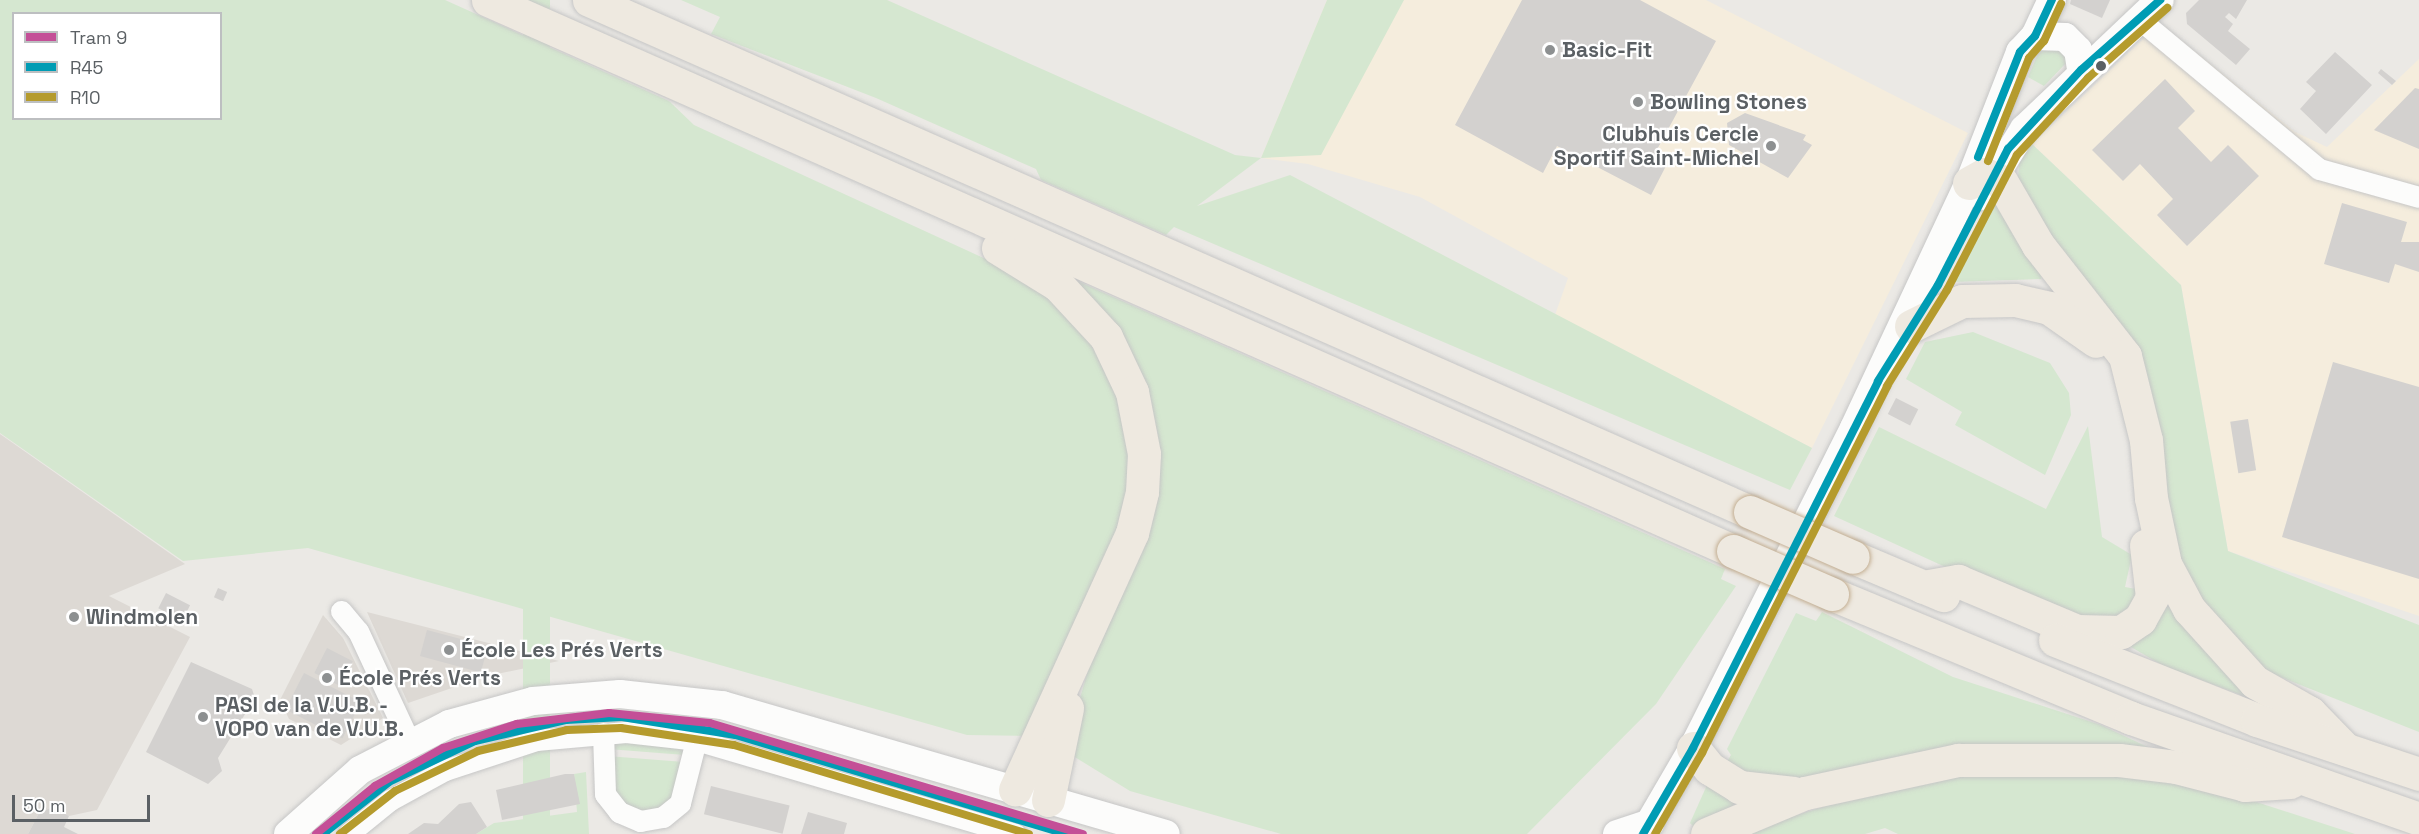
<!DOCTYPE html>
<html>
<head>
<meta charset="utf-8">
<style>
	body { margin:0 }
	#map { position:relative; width:2419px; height:834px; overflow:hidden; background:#ebe9e5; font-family:"Space Grotesk",sans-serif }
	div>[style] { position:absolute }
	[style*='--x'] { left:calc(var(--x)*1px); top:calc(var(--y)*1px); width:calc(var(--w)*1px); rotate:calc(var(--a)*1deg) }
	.commercial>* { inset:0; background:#f5eddd }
	.education>* { inset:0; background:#ddd9d4 }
	.green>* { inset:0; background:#d5e7d0; transform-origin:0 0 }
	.building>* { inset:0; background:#d3d1cf; transform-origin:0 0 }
	.roads { filter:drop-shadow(0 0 2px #c6c6c6) drop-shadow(0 0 2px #c6c6c6) }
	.street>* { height:21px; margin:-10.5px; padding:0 10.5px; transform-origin:10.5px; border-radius:10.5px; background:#fcfcfb }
	.secondary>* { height:28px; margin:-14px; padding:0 14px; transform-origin:14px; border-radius:14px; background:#fcfcfb }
	.highway>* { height:33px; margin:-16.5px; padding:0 16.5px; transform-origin:16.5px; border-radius:16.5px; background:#eee9e0 }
	.bridges { filter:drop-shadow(0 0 2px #c3ae92) drop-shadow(0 0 2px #c3ae92) }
	.highway-bridge>* { height:33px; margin:-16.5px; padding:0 16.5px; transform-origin:16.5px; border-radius:16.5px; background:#eee9e0 }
	.bus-1>* { height:8px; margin:-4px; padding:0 4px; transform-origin:4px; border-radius:4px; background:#009cb4 }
	.bus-2>* { height:8px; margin:-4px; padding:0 4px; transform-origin:4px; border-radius:4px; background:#b59b2d }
	.tram-1>* { height:8px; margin:-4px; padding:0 4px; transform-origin:4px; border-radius:4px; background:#c44f97 }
	.dots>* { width:16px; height:16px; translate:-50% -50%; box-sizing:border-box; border:3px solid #fff; border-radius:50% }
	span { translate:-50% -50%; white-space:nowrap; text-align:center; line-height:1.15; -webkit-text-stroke:4.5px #fff; paint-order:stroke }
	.poi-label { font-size:21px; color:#5b6064; font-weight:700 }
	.left { translate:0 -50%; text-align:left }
	.right { translate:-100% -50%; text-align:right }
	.legend { position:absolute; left:12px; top:12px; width:210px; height:108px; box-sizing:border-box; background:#fff; border:2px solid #bdbfc1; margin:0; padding:8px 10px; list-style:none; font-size:18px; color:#5b6064 }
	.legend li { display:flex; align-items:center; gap:12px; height:30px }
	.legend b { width:30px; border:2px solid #bdbfc1 }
	.scale { position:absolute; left:12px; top:795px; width:138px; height:27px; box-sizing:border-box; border:3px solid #5b6064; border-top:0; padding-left:8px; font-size:18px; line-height:21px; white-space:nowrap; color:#5b6064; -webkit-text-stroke:4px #fff; paint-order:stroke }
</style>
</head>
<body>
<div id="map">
	<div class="commercial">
		<i style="clip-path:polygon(1327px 0,1706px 0,1968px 133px,1812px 448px,1555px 315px,1568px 278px,1420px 197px,1308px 164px,1261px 158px)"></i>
		<i style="clip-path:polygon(2160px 23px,2295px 132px,2327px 147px,2419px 59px,2419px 616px,2228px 551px,2181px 285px,2032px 144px)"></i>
	</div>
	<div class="education">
		<i style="clip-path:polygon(0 434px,185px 564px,109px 596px,190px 637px,97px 810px,69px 816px,52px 807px,39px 813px,28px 834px,0 834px)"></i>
		<i style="clip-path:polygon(367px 612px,559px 661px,487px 676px,408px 703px)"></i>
		<i style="clip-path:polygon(323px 615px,343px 638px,383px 718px,341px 745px,289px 719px,280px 700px)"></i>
	</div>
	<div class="green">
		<i style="clip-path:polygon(evenodd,0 0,445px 0,669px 101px,694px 125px,1014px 272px,1053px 297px,1096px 344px,1130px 427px,1124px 523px,1030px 736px,967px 735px,308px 548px,183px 561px,0 433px,0 0,14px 14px,220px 14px,220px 118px,14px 118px,14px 14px)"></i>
		<i style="left:523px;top:0;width:27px;height:1329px"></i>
		<i style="clip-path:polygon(681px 0,887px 0,1235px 155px,1261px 158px,1327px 0,1404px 0,1321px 155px,1261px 158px,1197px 206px,1290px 175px,1812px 448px,1790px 490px,1174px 227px,1166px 235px,1107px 209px,1041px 180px,1036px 169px,876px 98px,711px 34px,720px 17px)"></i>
		<i style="clip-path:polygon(2040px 49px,2064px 50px,2067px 62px,2044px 86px,2028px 77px)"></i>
		<i style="clip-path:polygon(2032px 144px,2181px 285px,2228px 551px,2419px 625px,2419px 732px,2268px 672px,2182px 579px,2149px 406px,2018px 178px,2020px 155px)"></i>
		<i style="clip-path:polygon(1993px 200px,2042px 274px,2041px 279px,1952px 282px)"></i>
		<i style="clip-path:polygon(1057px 272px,1725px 569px,1721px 579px,1736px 586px,1656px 704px,1527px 834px,1281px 834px,1130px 791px,1065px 751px,1153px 441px)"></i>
		<i style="clip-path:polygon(1973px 332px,2050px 363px,2069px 393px,2071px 415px,2045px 475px,1955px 425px,1962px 412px,1906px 379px,1925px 342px)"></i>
		<i style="clip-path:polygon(2088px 426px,2102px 537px,2132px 555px,2125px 587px,2147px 591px,2116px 626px,2013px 598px,1834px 516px,1879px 427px,2046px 509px)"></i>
		<i style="clip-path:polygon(2161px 589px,2248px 696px,2247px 697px,2165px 667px,2121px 641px)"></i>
		<i style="clip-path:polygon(1822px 612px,1953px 677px,2101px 725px,2154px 750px,1778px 782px,1725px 765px,1731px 755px,1727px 749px,1796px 613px,1816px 621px)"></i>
		<i style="clip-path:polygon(612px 740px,684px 748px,685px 755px,608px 749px)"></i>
		<i style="clip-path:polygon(607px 756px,684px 762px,680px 792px,647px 816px,615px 801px)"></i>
		<i style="clip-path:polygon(2030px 767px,2204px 785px,2355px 834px,1898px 834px,1885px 828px,1865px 834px,1733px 834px,1910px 781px)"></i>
		<i style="clip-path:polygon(586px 772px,589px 834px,476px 834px,494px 823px,577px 812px,574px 774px)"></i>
		<i style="clip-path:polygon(1707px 785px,1744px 800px,1695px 828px,1690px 823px)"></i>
	</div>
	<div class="building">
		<i style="clip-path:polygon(1522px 0,1640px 0,1716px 41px,1653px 157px,1667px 164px,1651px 195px,1557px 146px,1543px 173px,1455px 125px)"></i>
		<i style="clip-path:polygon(2071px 0,2110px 0,2102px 18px,2070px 4px)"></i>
		<i style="clip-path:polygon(2199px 0,2247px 0,2236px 19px,2229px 13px,2225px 17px,2233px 24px,2228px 31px,2250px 49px,2236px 65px,2187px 24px,2186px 13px)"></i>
		<i style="clip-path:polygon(2335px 52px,2372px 85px,2326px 134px,2300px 109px,2316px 91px,2306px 82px)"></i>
		<i style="clip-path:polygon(2381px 69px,2396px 81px,2392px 85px,2378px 73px)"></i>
		<i style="clip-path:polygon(2165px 79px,2195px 111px,2178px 128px,2211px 162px,2228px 145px,2259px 176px,2187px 246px,2157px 215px,2173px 199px,2140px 164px,2123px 181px,2092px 150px)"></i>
		<i style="clip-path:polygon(2415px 88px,2419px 89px,2419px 149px,2374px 130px)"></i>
		<i style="clip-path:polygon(1745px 113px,1806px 135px,1803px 140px,1812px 145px,1788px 178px,1729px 145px,1727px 123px)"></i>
		<i style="clip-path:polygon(2342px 203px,2407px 222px,2401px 242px,2419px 242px,2419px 272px,2395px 264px,2389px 283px,2324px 264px)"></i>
		<i style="clip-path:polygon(2333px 362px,2419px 387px,2419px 579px,2282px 537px)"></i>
		<i style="left:1896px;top:398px;width:25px;height:18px;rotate:27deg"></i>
		<i style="left:2248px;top:419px;width:52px;height:18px;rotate:81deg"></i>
		<i style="left:218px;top:588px;width:10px;height:10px;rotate:24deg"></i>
		<i style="left:166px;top:593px;width:27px;height:17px;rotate:27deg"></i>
		<i style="left:427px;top:630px;width:63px;height:27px;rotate:15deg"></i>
		<i style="left:327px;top:648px;width:29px;height:28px;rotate:27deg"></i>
		<i style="clip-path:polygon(191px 662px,252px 689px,255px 698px,218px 758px,222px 771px,208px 784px,146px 752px)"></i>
		<i style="left:304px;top:673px;width:64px;height:41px;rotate:27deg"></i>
		<i style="clip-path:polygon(565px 774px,574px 774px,580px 804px,502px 820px,496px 790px)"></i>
		<i style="left:711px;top:786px;width:81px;height:29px;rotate:14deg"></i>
		<i style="clip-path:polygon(471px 802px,487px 827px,476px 834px,408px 834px,424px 823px,438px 824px,459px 804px)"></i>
		<i style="clip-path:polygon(52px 807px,69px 816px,64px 827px,78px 834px,28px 834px,39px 813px)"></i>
		<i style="clip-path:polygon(808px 812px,847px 823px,844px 834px,801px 834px)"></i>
	</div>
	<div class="roads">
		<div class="street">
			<i style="--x:2139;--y:19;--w:234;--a:39.8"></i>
			<i style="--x:2319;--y:169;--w:104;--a:15.6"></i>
			<i style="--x:341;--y:611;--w:26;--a:50"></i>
			<i style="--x:358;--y:631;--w:121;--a:65.1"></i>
			<i style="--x:603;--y:733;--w:61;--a:88.1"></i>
			<i style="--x:605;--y:794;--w:23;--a:52"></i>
			<i style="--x:619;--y:812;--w:23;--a:23"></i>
			<i style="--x:640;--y:821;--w:23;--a:-10"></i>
			<i style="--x:663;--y:817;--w:22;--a:-39"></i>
			<i style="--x:680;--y:803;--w:65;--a:-75.7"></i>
			<i style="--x:348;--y:834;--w:54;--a:-39"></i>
			<i style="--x:390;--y:800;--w:63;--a:-28.6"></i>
			<i style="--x:445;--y:770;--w:96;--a:-18.2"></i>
			<i style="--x:536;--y:740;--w:90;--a:-5.1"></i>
			<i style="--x:626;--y:732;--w:70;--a:6.5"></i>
			<i style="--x:696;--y:740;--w:333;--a:16.4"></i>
		</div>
		<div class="secondary">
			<i style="--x:2035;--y:36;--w:30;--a:2"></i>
			<i style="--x:2065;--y:37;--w:18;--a:45"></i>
			<i style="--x:2078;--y:50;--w:20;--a:81"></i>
			<i style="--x:1982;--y:196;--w:79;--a:-57.9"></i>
			<i style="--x:2024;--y:129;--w:187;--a:-43.5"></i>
			<i style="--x:288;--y:834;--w:96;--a:-41.6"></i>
			<i style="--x:360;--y:770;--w:100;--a:-27.3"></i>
			<i style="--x:449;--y:724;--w:87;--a:-15.3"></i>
			<i style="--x:533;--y:701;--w:87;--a:-4.6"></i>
			<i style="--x:620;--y:694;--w:103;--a:6.2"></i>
			<i style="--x:722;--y:705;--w:462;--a:16.2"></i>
			<i style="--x:1617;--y:834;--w:35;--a:-18"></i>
			<i style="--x:1643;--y:834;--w:99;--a:-59.8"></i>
			<i style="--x:1693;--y:748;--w:358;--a:-63.3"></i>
			<i style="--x:1854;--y:428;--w:271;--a:-64.9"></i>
			<i style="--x:1969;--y:183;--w:141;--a:-68.7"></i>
			<i style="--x:2020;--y:52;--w:22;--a:-47"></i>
			<i style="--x:2035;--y:36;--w:40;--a:-65"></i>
		</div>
		<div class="highway">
			<i style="--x:488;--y:0;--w:1361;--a:23.87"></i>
			<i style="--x:589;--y:0;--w:1269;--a:23.8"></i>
			<i style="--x:1969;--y:183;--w:18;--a:-29"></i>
			<i style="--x:1985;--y:174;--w:17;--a:24"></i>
			<i style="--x:2001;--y:181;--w:74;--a:60"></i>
			<i style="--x:2038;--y:245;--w:141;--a:51.9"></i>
			<i style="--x:2125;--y:356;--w:87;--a:76"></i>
			<i style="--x:2146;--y:440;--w:58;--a:85.1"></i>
			<i style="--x:2151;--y:498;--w:67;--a:78"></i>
			<i style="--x:2165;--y:564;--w:51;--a:61.9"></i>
			<i style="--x:2189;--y:609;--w:98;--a:47.9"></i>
			<i style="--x:2255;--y:682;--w:63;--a:29.4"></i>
			<i style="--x:2310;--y:713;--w:50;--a:45.8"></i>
			<i style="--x:998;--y:248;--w:70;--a:31.7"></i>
			<i style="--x:1058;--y:285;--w:71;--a:47.3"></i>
			<i style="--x:1106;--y:337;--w:61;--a:64.7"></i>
			<i style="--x:1132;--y:392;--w:63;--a:79"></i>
			<i style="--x:1144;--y:454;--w:38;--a:93"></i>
			<i style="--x:1142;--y:492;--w:42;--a:103.7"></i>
			<i style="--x:1132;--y:533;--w:282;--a:114.5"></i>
			<i style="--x:1911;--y:326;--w:57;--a:-26.1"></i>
			<i style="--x:1962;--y:301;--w:53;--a:-1.1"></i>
			<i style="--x:2015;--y:300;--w:35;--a:13"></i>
			<i style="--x:2049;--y:308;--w:57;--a:35.1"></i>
			<i style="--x:1853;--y:557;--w:98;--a:22.9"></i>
			<i style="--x:1923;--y:587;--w:36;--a:-10"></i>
			<i style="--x:1958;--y:581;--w:129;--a:22.8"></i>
			<i style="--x:2077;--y:631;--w:44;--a:1.3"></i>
			<i style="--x:2121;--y:632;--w:23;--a:-34"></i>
			<i style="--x:2140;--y:619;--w:25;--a:-61"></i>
			<i style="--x:2152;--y:597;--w:52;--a:-96.6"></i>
			<i style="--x:1832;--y:594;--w:324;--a:22.5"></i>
			<i style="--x:2131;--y:718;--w:305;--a:19.3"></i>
			<i style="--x:2055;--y:640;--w:217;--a:21.6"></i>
			<i style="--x:2257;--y:720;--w:171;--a:18.4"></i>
			<i style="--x:1693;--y:748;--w:26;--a:51"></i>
			<i style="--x:1709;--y:768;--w:36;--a:32"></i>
			<i style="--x:1739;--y:787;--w:55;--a:6.2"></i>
			<i style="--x:1048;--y:800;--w:94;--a:-78.3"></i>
			<i style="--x:1707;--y:834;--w:106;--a:-22.7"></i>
			<i style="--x:1805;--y:793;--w:157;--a:-12.2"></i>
			<i style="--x:1958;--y:760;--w:161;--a:0"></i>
			<i style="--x:2119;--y:760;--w:57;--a:7"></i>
			<i style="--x:2176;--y:767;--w:71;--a:14.6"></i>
			<i style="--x:2245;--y:785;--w:45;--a:-3.8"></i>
		</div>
	</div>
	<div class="bridges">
		<div class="highway-bridge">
			<i style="--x:1750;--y:512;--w:112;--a:23.6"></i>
			<i style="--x:1733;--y:551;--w:108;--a:23.5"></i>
		</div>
	</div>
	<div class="bus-1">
		<i style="--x:1978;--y:157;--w:113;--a:-68.2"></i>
		<i style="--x:2020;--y:52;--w:22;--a:-47"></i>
		<i style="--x:2035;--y:36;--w:40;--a:-65"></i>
		<i style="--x:323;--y:834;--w:84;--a:-38.2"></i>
		<i style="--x:389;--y:782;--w:95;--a:-25.5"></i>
		<i style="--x:475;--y:741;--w:93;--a:-13"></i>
		<i style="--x:566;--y:720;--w:56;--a:-3.1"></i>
		<i style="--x:622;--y:717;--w:115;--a:9"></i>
		<i style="--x:736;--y:735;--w:344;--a:16.7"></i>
		<i style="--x:1643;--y:834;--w:99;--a:-59.8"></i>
		<i style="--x:1693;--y:748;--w:411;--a:-63.2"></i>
		<i style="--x:1878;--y:381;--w:113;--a:-58"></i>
		<i style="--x:1938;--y:285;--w:153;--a:-62.8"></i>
		<i style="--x:2008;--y:149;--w:108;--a:-47.3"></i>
		<i style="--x:2081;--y:70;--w:106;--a:-41.5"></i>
	</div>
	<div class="bus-2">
		<i style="--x:1988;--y:161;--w:111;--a:-68.3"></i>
		<i style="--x:2029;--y:58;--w:23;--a:-49"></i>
		<i style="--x:2044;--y:41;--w:41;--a:-65.3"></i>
		<i style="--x:340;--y:834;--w:70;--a:-38"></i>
		<i style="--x:395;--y:791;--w:92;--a:-25.7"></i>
		<i style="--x:478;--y:751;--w:91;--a:-13.3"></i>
		<i style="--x:567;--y:730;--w:54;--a:-2.1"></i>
		<i style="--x:621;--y:728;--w:114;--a:8.6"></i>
		<i style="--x:734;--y:745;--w:308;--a:16.8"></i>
		<i style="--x:1655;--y:834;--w:94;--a:-59.9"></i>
		<i style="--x:1702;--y:753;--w:411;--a:-63.2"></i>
		<i style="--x:1887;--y:386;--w:113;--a:-58"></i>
		<i style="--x:1947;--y:290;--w:152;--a:-62.6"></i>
		<i style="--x:2017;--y:155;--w:105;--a:-47.3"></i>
		<i style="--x:2088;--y:78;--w:106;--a:-41.5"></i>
	</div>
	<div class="tram-1">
		<i style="--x:316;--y:834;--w:76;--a:-39.1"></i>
		<i style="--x:375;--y:786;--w:78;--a:-29.2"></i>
		<i style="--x:443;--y:748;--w:78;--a:-18"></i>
		<i style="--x:517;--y:724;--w:93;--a:-6.8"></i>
		<i style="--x:609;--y:713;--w:101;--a:5.7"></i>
		<i style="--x:710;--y:723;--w:389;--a:16.6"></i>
	</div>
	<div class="dots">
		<i style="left:1550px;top:50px;background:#8d9091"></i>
		<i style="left:2101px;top:66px;background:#5b6064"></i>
		<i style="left:1638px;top:102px;background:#8d9091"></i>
		<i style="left:1771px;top:146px;background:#8d9091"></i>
		<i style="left:74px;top:617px;background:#8d9091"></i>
		<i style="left:449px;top:650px;background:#8d9091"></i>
		<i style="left:327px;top:678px;background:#8d9091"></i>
		<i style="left:203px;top:717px;background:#8d9091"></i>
	</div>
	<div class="poi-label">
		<span class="left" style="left:1562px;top:50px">Basic-Fit</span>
		<span class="left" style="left:1650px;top:102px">Bowling Stones</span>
		<span class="right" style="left:1759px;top:146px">Clubhuis Cercle<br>Sportif Saint-Michel</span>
		<span class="left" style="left:86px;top:617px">Windmolen</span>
		<span class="left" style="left:461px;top:650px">École Les Prés Verts</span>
		<span class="left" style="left:339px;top:678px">École Prés Verts</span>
		<span class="left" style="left:215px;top:717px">PASI de la V.U.B. -<br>VOPO van de V.U.B.</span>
	</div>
	<ul class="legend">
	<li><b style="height:8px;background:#c44f97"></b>Tram 9</li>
	<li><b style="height:8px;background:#009cb4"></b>R45</li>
	<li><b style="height:8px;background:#b59b2d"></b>R10</li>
	</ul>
	<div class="scale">50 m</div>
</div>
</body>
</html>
